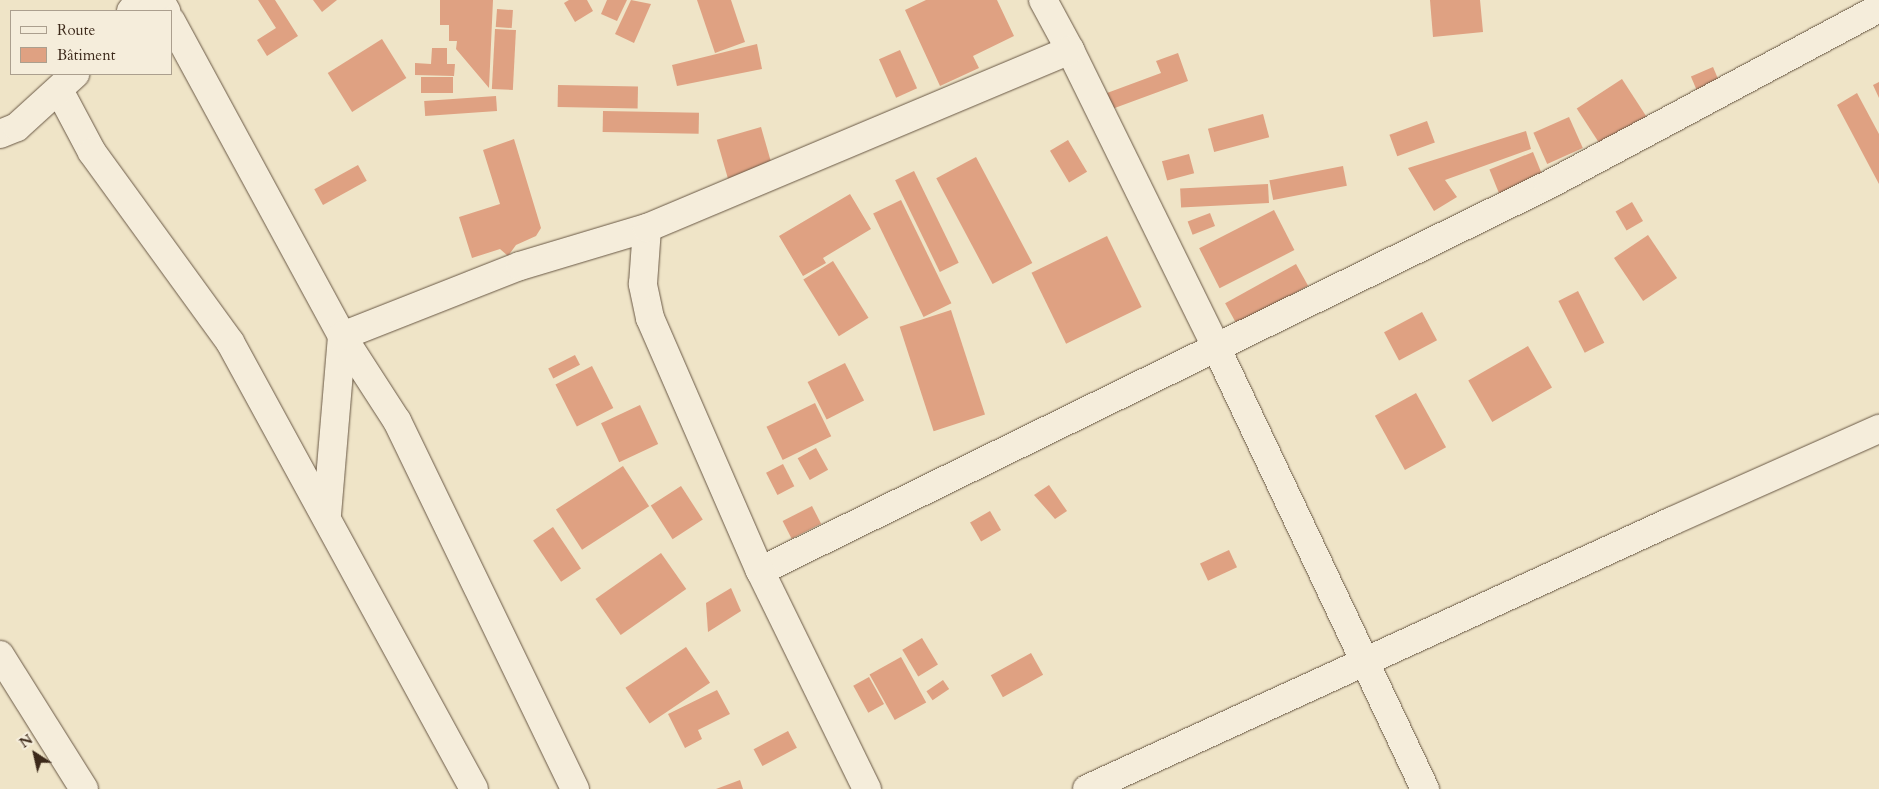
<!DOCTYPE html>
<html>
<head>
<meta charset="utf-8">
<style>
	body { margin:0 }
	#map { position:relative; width:1879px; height:789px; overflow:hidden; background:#efe4c7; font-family:Cardo,serif }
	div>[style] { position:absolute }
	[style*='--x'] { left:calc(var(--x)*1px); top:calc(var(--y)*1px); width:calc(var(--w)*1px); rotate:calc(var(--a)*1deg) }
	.building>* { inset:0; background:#dfa182; transform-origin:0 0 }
	.roads { filter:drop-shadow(0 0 1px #695845) drop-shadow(0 0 1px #695845) }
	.minor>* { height:28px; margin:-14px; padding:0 14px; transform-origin:14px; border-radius:14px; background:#f5eddb }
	span { translate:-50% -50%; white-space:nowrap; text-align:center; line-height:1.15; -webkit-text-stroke:4px #f5eddb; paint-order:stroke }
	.legend { position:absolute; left:10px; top:10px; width:162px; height:65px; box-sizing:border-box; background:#f5eddb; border:1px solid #ab9f8e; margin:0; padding:6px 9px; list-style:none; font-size:15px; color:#3c291a }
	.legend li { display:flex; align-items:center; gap:10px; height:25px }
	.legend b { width:25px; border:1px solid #ab9f8e }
	.north { position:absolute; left:10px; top:729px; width:50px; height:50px; -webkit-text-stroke:4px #f5eddb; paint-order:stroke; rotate:325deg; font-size:14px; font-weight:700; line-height:20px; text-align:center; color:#3c291a }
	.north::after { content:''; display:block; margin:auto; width:18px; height:22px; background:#3c291a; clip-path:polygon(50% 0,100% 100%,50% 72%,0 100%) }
</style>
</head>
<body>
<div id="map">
	<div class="building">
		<i style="clip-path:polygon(258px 0,275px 0,298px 36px,267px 56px,257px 40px,276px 28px)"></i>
		<i style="clip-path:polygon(313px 0,337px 0,322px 12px)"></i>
		<i style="clip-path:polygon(440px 0,493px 0,489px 88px,456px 49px,457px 41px,449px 41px,449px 25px,440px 25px)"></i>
		<i style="clip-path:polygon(569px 0,587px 0,593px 11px,575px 22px,564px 3px)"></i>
		<i style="clip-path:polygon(607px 0,627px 0,617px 21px,601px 14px)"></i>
		<i style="clip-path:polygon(631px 0,651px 4px,634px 43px,615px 34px)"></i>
		<i style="clip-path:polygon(697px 0,731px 0,745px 42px,715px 53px)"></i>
		<i style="clip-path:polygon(926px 0,997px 0,1014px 36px,973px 56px,979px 68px,940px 86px,905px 10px)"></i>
		<i style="clip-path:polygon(1430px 0,1480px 0,1483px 32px,1433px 37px)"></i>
		<i style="left:497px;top:9px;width:16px;height:18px;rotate:4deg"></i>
		<i style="left:495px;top:29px;width:21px;height:60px;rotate:3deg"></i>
		<i style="left:382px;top:39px;width:46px;height:64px;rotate:58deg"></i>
		<i style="clip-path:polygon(757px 44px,762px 69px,677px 86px,672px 65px)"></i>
		<i style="clip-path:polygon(432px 48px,447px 48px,447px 64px,455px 64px,454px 76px,415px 75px,415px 63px,431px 64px)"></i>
		<i style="left:900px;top:50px;width:42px;height:23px;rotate:66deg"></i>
		<i style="clip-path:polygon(1178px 53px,1188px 81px,1112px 109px,1107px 93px,1161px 73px,1156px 61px)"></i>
		<i style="left:1713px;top:67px;width:25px;height:24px;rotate:67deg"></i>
		<i style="left:453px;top:77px;width:16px;height:32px;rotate:90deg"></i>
		<i style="left:1622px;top:79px;width:46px;height:54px;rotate:57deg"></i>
		<i style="clip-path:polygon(1879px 82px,1879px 98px,1873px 85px)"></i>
		<i style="left:558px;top:85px;width:80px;height:22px;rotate:1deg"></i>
		<i style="clip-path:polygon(1857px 93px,1879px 134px,1879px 184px,1837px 105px)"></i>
		<i style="left:496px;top:96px;width:15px;height:72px;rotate:86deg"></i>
		<i style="left:603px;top:111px;width:96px;height:21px;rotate:1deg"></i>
		<i style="left:1263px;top:114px;width:24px;height:57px;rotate:75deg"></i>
		<i style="left:1569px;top:117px;width:34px;height:39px;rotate:66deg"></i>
		<i style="left:1427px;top:121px;width:23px;height:40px;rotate:70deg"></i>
		<i style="left:761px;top:127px;width:41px;height:46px;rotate:74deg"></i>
		<i style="clip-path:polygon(1526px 131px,1531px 149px,1445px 180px,1457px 197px,1434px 211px,1408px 168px)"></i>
		<i style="clip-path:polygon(514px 139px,541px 228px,536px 236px,516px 245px,508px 256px,500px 249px,472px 258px,459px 217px,500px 204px,483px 150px)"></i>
		<i style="left:1068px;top:140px;width:37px;height:21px;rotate:59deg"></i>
		<i style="left:1533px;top:152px;width:31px;height:47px;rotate:68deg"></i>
		<i style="left:1189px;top:154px;width:20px;height:28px;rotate:75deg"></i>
		<i style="left:976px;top:157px;width:120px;height:45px;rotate:62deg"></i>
		<i style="left:358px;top:165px;width:18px;height:50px;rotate:61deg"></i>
		<i style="left:1343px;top:166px;width:20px;height:75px;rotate:79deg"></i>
		<i style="left:914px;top:171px;width:102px;height:21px;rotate:64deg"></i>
		<i style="left:1268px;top:184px;width:19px;height:88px;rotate:87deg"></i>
		<i style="clip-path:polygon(850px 194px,871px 229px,823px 258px,826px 263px,803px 276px,779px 236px)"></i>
		<i style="left:901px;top:200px;width:115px;height:31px;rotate:64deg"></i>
		<i style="left:1632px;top:202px;width:22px;height:19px;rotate:60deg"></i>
		<i style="left:1274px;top:210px;width:45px;height:84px;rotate:63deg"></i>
		<i style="left:1210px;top:213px;width:14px;height:24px;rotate:69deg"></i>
		<i style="left:1648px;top:235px;width:52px;height:41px;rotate:56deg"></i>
		<i style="left:1107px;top:236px;width:79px;height:84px;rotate:64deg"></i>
		<i style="left:833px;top:261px;width:67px;height:35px;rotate:58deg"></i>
		<i style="left:1296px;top:264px;width:25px;height:81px;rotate:61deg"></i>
		<i style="left:1578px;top:291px;width:58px;height:22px;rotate:63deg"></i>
		<i style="left:951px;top:310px;width:110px;height:54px;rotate:72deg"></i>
		<i style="left:1422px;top:312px;width:32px;height:43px;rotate:62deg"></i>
		<i style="left:1528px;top:346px;width:48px;height:69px;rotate:60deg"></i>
		<i style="left:575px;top:355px;width:11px;height:30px;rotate:63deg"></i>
		<i style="left:845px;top:363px;width:42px;height:42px;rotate:63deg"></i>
		<i style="left:592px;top:366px;width:47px;height:41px;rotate:63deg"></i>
		<i style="left:1416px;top:393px;width:62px;height:47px;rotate:61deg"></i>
		<i style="left:815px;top:403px;width:37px;height:54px;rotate:64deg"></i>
		<i style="left:640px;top:405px;width:43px;height:43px;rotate:65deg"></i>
		<i style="left:816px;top:448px;width:25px;height:21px;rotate:61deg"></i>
		<i style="left:783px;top:464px;width:25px;height:19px;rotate:63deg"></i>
		<i style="left:623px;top:466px;width:48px;height:80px;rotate:57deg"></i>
		<i style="clip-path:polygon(1049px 485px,1067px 511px,1055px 519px,1034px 495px)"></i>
		<i style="left:681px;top:486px;width:40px;height:36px;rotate:57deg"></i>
		<i style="left:812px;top:506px;width:20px;height:33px;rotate:63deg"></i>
		<i style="left:990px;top:511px;width:22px;height:23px;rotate:60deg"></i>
		<i style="left:553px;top:527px;width:50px;height:24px;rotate:56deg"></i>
		<i style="left:1229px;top:550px;width:19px;height:32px;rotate:65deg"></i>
		<i style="left:661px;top:553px;width:44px;height:80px;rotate:55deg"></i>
		<i style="clip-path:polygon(731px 588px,741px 611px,708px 632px,706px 603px)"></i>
		<i style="left:922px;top:638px;width:31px;height:23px;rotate:59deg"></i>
		<i style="left:686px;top:647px;width:43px;height:73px;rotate:56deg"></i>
		<i style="left:1031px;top:653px;width:25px;height:46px;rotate:61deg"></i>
		<i style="left:901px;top:657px;width:52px;height:36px;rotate:61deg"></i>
		<i style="left:869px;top:677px;width:31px;height:18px;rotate:61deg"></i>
		<i style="left:943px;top:680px;width:11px;height:20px;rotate:56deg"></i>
		<i style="clip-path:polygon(717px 690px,730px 714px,698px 730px,702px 739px,685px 748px,668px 714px)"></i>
		<i style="left:788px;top:731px;width:19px;height:39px;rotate:62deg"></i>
		<i style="clip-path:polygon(740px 780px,743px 789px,716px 789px)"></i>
	</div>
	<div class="roads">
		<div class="minor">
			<i style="--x:160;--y:0;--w:13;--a:61"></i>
			<i style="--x:1043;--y:0;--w:57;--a:61.6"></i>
			<i style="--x:1070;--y:50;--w:333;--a:63.8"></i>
			<i style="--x:1217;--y:349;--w:487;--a:64.7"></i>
			<i style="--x:131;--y:11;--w:14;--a:-51"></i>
			<i style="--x:171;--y:21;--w:358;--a:61.5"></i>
			<i style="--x:342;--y:336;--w:181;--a:94.8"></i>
			<i style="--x:59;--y:90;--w:70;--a:62"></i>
			<i style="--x:92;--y:152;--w:235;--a:54"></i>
			<i style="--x:230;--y:342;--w:509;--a:61.37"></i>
			<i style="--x:0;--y:134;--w:18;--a:-22"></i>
			<i style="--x:17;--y:127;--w:79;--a:-42.4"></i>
			<i style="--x:760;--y:571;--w:877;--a:-26.1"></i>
			<i style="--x:1548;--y:185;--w:375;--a:-28.1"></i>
			<i style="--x:0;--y:655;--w:158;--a:57.9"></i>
			<i style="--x:575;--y:789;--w:409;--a:-115.8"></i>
			<i style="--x:397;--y:421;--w:101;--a:-122.9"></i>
			<i style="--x:342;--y:336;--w:191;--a:-21.5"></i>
			<i style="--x:520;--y:266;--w:133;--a:-16.7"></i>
			<i style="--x:867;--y:789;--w:243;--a:-116.1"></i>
			<i style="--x:760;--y:571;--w:276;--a:-113.5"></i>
			<i style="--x:650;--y:318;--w:35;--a:-102"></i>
			<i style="--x:643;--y:284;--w:56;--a:-85.9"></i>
			<i style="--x:647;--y:228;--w:459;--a:-22.8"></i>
			<i style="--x:1087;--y:789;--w:643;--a:-24.61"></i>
			<i style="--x:1672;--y:521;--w:227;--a:-24"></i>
		</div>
	</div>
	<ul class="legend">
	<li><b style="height:6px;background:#f5eddb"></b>Route</li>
	<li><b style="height:14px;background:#dfa182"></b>Bâtiment</li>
	</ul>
	<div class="north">N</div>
</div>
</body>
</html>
